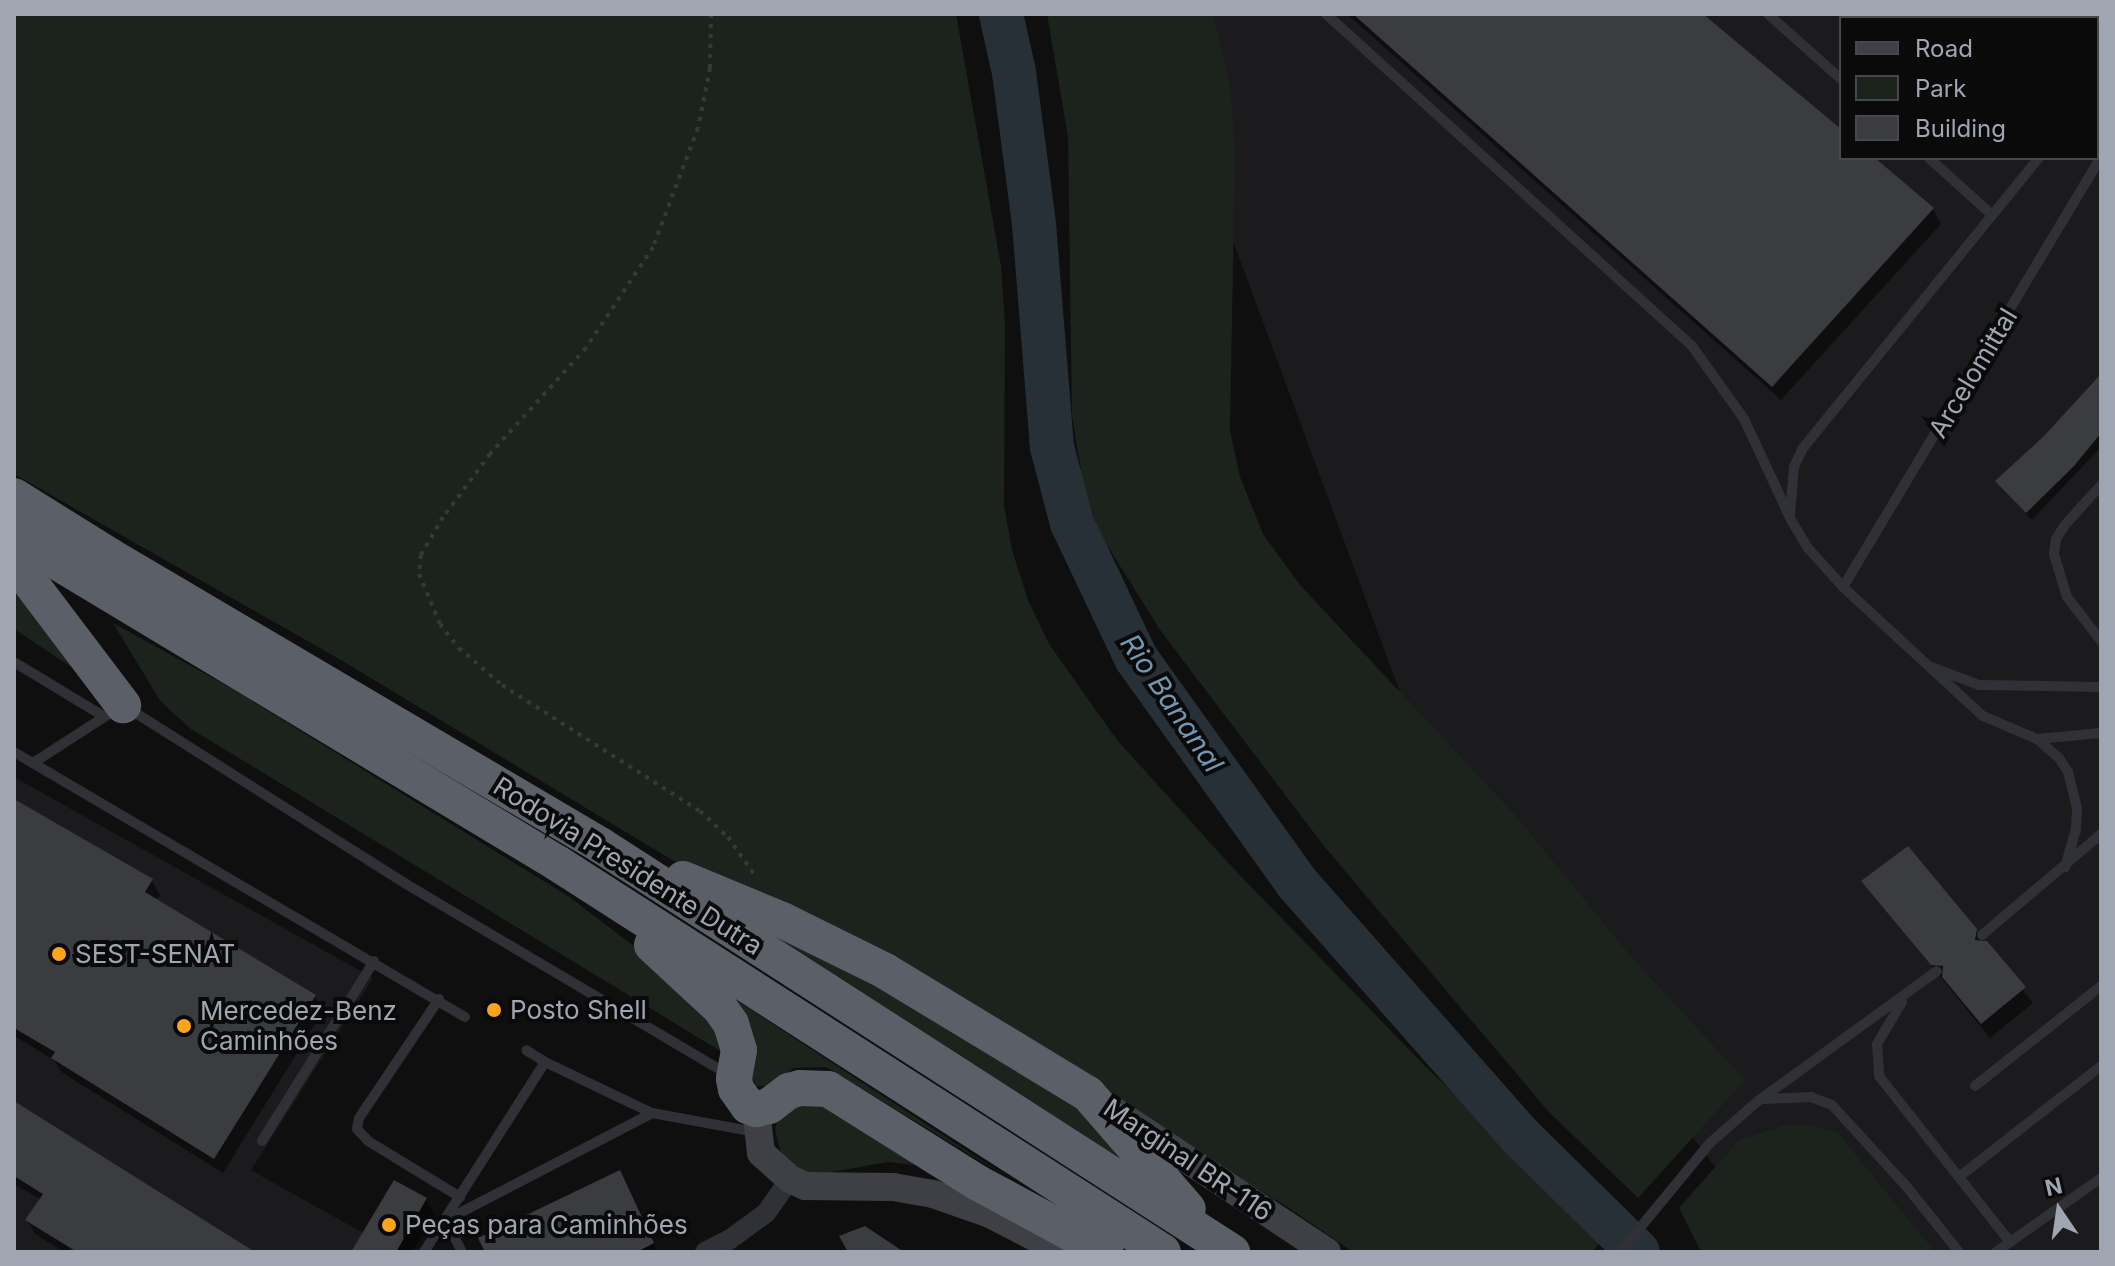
<!DOCTYPE html>
<html>
<head>
<meta charset="utf-8">
<style>
	body { margin:0 }
	#map { position:relative; width:2115px; height:1266px; overflow:hidden; background:#0f0f10; font-family:Inter,sans-serif }
	div>[style] { position:absolute }
	[style*='--x'] { left:calc(var(--x)*1px); top:calc(var(--y)*1px); width:calc(var(--w)*1px); rotate:calc(var(--a)*1deg) }
	.built>* { inset:0; background:#1b1b1d }
	.green>* { inset:0; background:#1b231c }
	.shadow>* { inset:0; background:#0007 }
	.river>* { height:44px; margin:-22px; padding:0 22px; transform-origin:22px; border-radius:22px; background:#273036 }
	.building>* { inset:0; background:#3b3c40 }
	.path>* { height:4px; margin-top:-2px; transform-origin:0; background:repeating-linear-gradient(90deg,#36383d 0 4px,transparent 0 10px) }
	.service>* { height:10px; margin:-5px; padding:0 5px; transform-origin:5px; border-radius:5px; background:#303136 }
	.minor>* { height:20px; margin:-10px; padding:0 10px; transform-origin:10px; border-radius:10px; background:#303136 }
	.secondary>* { height:28px; margin:-14px; padding:0 14px; transform-origin:14px; border-radius:14px; background:#3e4046 }
	.motorway>* { height:36px; margin:-18px; padding:0 18px; transform-origin:18px; border-radius:18px; background:#5b5f67 }
	.dots>* { width:22px; height:22px; translate:-50% -50%; box-sizing:border-box; border:4px solid #0a0a0b; border-radius:50% }
	span { translate:-50% -50%; white-space:nowrap; text-align:center; line-height:1.15; -webkit-text-stroke:8px #0a0a0b; paint-order:stroke }
	.street-label { font-size:26px; color:#9fa6b2 }
	.poi-label { font-size:26px; color:#9fa6b2 }
	.left { translate:0 -50%; text-align:left }
	.water-label { font-size:28px; color:#7297b1; font-style:italic }
	.frame { position:absolute; inset:0; border:16px solid #9fa6b2; pointer-events:none }
	.legend { position:absolute; left:1839px; top:16px; width:260px; height:144px; box-sizing:border-box; background:#0a0a0b; border:2px solid #46484e; margin:0; padding:10px 14px; list-style:none; font-size:24px; color:#9fa6b2 }
	.legend li { display:flex; align-items:center; gap:16px; height:40px }
	.legend b { width:40px; border:2px solid #46484e }
	.north { position:absolute; left:2019px; top:1170px; width:80px; height:80px; -webkit-text-stroke:6px #0a0a0b; paint-order:stroke; rotate:347deg; font-size:22px; font-weight:700; line-height:32px; text-align:center; color:#9fa6b2 }
	.north::after { content:''; display:block; margin:auto; width:28px; height:36px; background:#9fa6b2; clip-path:polygon(50% 0,100% 100%,50% 72%,0 100%) }
</style>
</head>
<body>
<div id="map">
	<div class="built">
		<i style="clip-path:polygon(evenodd,1149px 14px,2101px 14px,2101px 1252px,1779px 1252px,1441px 803px,1149px 14px,1841px 18px,2097px 18px,2097px 158px,1841px 158px,1841px 18px)"></i>
		<i style="clip-path:polygon(14px 777px,373px 978px,251px 1170px,397px 1252px,14px 1252px)"></i>
	</div>
	<div class="green">
		<i style="clip-path:polygon(14px 14px,956px 14px,1001px 266px,1005px 324px,1004px 505px,1012px 550px,1028px 600px,1049px 644px,1117px 740px,1233px 868px,1427px 1068px,1605px 1237px,1592px 1252px,1353px 1252px,1286px 1206px,1146px 1122px,780px 907px,672px 860px,341px 660px,14px 474px)"></i>
		<i style="clip-path:polygon(1047px 14px,1213px 14px,1230px 83px,1235px 153px,1230px 431px,1240px 477px,1263px 534px,1300px 585px,1515px 815px,1633px 959px,1745px 1080px,1638px 1198px,1548px 1111px,1324px 846px,1160px 630px,1102px 537px,1085px 494px,1072px 416px,1068px 137px)"></i>
		<i style="clip-path:polygon(14px 583px,76px 670px,14px 629px)"></i>
		<i style="clip-path:polygon(113px 623px,231px 688px,568px 896px,638px 949px,716px 1021px,722px 1052px,191px 729px,161px 702px)"></i>
		<i style="clip-path:polygon(688px 890px,808px 942px,1072px 1102px,1151px 1180px)"></i>
		<i style="clip-path:polygon(710px 983px,1010px 1179px,826px 1067px,794px 1068px,768px 1086px,756px 1086px)"></i>
		<i style="clip-path:polygon(809px 1097px,945px 1176px,914px 1165px,888px 1162px,809px 1176px,782px 1157px,775px 1130px,778px 1116px)"></i>
		<i style="clip-path:polygon(1785px 1125px,1815px 1126px,1838px 1133px,1935px 1252px,1701px 1252px,1679px 1208px,1739px 1140px)"></i>
	</div>
	<div class="shadow">
		<i style="clip-path:polygon(1347px 14px,1700px 14px,1841px 132px,1841px 158px,1872px 158px,1933px 209px,1941px 224px,1781px 400px)"></i>
		<i style="clip-path:polygon(2058px 14px,2101px 14px,2101px 39px,2097px 37px,2097px 18px,2060px 18px)"></i>
		<i style="clip-path:polygon(2101px 382px,2101px 447px,2032px 520px,1997px 482px)"></i>
		<i style="clip-path:polygon(14px 802px,152px 881px,160px 895px,156px 902px,315px 997px,323px 1011px,223px 1173px,61px 1072px,54px 1060px,14px 1036px)"></i>
		<i style="clip-path:polygon(1863px 881px,1975px 930px,2033px 1003px,1990px 1038px)"></i>
		<i style="clip-path:polygon(14px 1104px,252px 1252px,64px 1252px,35px 1234px,27px 1220px,41px 1200px,14px 1184px)"></i>
		<i style="clip-path:polygon(628px 1187px,657px 1252px,487px 1252px)"></i>
		<i style="clip-path:polygon(425px 1199px,434px 1214px,412px 1252px,353px 1252px)"></i>
	</div>
	<div class="river">
		<i style="--x:1001;--y:14;--w:59;--a:77.4"></i>
		<i style="--x:1014;--y:72;--w:153;--a:82.5"></i>
		<i style="--x:1034;--y:224;--w:224;--a:85.4"></i>
		<i style="--x:1052;--y:447;--w:79;--a:75.3"></i>
		<i style="--x:1072;--y:523;--w:149;--a:64.6"></i>
		<i style="--x:1136;--y:658;--w:277;--a:54.4"></i>
		<i style="--x:1297;--y:883;--w:337;--a:48.6"></i>
		<i style="--x:1520;--y:1136;--w:165;--a:44.5"></i>
	</div>
	<div class="building">
		<i style="clip-path:polygon(1353px 14px,1703px 14px,1841px 129px,1841px 158px,1875px 158px,1934px 208px,1772px 387px)"></i>
		<i style="clip-path:polygon(2101px 374px,2101px 433px,2074px 466px,2026px 513px,1995px 481px,2044px 436px)"></i>
		<i style="clip-path:polygon(14px 799px,153px 879px,145px 892px,316px 995px,214px 1159px,51px 1058px,55px 1052px,14px 1028px)"></i>
		<i style="clip-path:polygon(1908px 846px,1977px 929px,1975px 940px,1987px 941px,2026px 987px,1981px 1024px,1942px 977px,1943px 966px,1931px 965px,1861px 881px)"></i>
		<i style="clip-path:polygon(14px 1101px,255px 1252px,77px 1252px,25px 1220px,43px 1194px,14px 1176px)"></i>
		<i style="clip-path:polygon(620px 1170px,654px 1243px,637px 1252px,485px 1252px,478px 1238px)"></i>
		<i style="clip-path:polygon(394px 1180px,427px 1198px,396px 1252px,351px 1252px)"></i>
		<i style="clip-path:polygon(865px 1226px,904px 1252px,848px 1252px,839px 1236px)"></i>
	</div>
	<div class="path">
		<i style="--x:711;--y:14;--w:54;--a:91.1"></i>
		<i style="--x:710;--y:68;--w:61;--a:101.3"></i>
		<i style="--x:698;--y:128;--w:127;--a:110.7"></i>
		<i style="--x:653;--y:247;--w:121;--a:123.6"></i>
		<i style="--x:586;--y:348;--w:143;--a:132.2"></i>
		<i style="--x:490;--y:454;--w:79;--a:126.7"></i>
		<i style="--x:443;--y:517;--w:44;--a:120.1"></i>
		<i style="--x:421;--y:555;--w:19;--a:96"></i>
		<i style="--x:419;--y:574;--w:54;--a:67.2"></i>
		<i style="--x:440;--y:624;--w:31;--a:52"></i>
		<i style="--x:459;--y:648;--w:57;--a:40.7"></i>
		<i style="--x:502;--y:685;--w:235;--a:32.5"></i>
		<i style="--x:700;--y:811;--w:38;--a:43"></i>
		<i style="--x:728;--y:837;--w:49;--a:55"></i>
	</div>
	<div class="service">
		<i style="--x:1326;--y:14;--w:494;--a:42.2"></i>
		<i style="--x:1692;--y:346;--w:90;--a:54.5"></i>
		<i style="--x:1744;--y:419;--w:111;--a:65"></i>
		<i style="--x:1791;--y:520;--w:33;--a:59"></i>
		<i style="--x:1808;--y:548;--w:52;--a:48.1"></i>
		<i style="--x:1843;--y:587;--w:190;--a:42.7"></i>
		<i style="--x:1983;--y:716;--w:59;--a:23.1"></i>
		<i style="--x:2037;--y:739;--w:29;--a:41"></i>
		<i style="--x:2059;--y:758;--w:17;--a:57"></i>
		<i style="--x:2068;--y:772;--w:38;--a:76"></i>
		<i style="--x:2077;--y:809;--w:20;--a:93"></i>
		<i style="--x:2076;--y:829;--w:40;--a:106"></i>
		<i style="--x:1768;--y:14;--w:98;--a:41.7"></i>
		<i style="--x:2038;--y:14;--w:4;--a:76"></i>
		<i style="--x:1929;--y:158;--w:85;--a:42.1"></i>
		<i style="--x:2101;--y:485;--w:54;--a:132"></i>
		<i style="--x:2065;--y:525;--w:17;--a:123"></i>
		<i style="--x:2056;--y:539;--w:15;--a:98"></i>
		<i style="--x:2054;--y:554;--w:45;--a:73.2"></i>
		<i style="--x:2067;--y:597;--w:56;--a:52.3"></i>
		<i style="--x:1790;--y:514;--w:47;--a:-85.1"></i>
		<i style="--x:1794;--y:467;--w:21;--a:-65"></i>
		<i style="--x:1803;--y:448;--w:374;--a:-50.9"></i>
		<i style="--x:1843;--y:587;--w:501;--a:-59.04"></i>
		<i style="--x:14;--y:662;--w:104;--a:31.2"></i>
		<i style="--x:1931;--y:667;--w:51;--a:20.6"></i>
		<i style="--x:1979;--y:685;--w:122;--a:0.9"></i>
		<i style="--x:2037;--y:739;--w:64;--a:-5.4"></i>
		<i style="--x:14;--y:752;--w:523;--a:30.44"></i>
		<i style="--x:33;--y:763;--w:107;--a:-32.8"></i>
		<i style="--x:123;--y:705;--w:335;--a:32.3"></i>
		<i style="--x:406;--y:884;--w:375;--a:30.6"></i>
		<i style="--x:1982;--y:935;--w:156;--a:-40.3"></i>
		<i style="--x:439;--y:999;--w:143;--a:123.9"></i>
		<i style="--x:359;--y:1118;--w:11;--a:100"></i>
		<i style="--x:357;--y:1129;--w:16;--a:47"></i>
		<i style="--x:368;--y:1141;--w:108;--a:31.3"></i>
		<i style="--x:1902;--y:1002;--w:49;--a:120.8"></i>
		<i style="--x:1877;--y:1044;--w:32;--a:86"></i>
		<i style="--x:1879;--y:1076;--w:211;--a:51.7"></i>
		<i style="--x:545;--y:1062;--w:119;--a:25.5"></i>
		<i style="--x:1975;--y:1086;--w:161;--a:-38.4"></i>
		<i style="--x:1764;--y:1099;--w:47;--a:-2.4"></i>
		<i style="--x:1811;--y:1097;--w:22;--a:21"></i>
		<i style="--x:1832;--y:1105;--w:111;--a:47.6"></i>
		<i style="--x:1907;--y:1187;--w:83;--a:51.3"></i>
		<i style="--x:262;--y:1141;--w:212;--a:-58.1"></i>
		<i style="--x:1959;--y:1177;--w:180;--a:-38"></i>
		<i style="--x:424;--y:1252;--w:225;--a:-57.5"></i>
		<i style="--x:545;--y:1062;--w:22;--a:-148"></i>
		<i style="--x:462;--y:1252;--w:36;--a:-117"></i>
		<i style="--x:446;--y:1220;--w:232;--a:-27.4"></i>
		<i style="--x:652;--y:1113;--w:106;--a:10.4"></i>
		<i style="--x:1620;--y:1252;--w:141;--a:-50.5"></i>
		<i style="--x:1710;--y:1143;--w:64;--a:-41.2"></i>
		<i style="--x:1758;--y:1101;--w:221;--a:-36"></i>
		<i style="--x:1996;--y:1252;--w:128;--a:-35.2"></i>
	</div>
	<div class="minor">
		<i style="--x:705;--y:1252;--w:27;--a:-27"></i>
		<i style="--x:729;--y:1240;--w:46;--a:-36.1"></i>
		<i style="--x:766;--y:1213;--w:42;--a:-54.8"></i>
	</div>
	<div class="secondary">
		<i style="--x:756;--y:1109;--w:44;--a:83.5"></i>
		<i style="--x:761;--y:1153;--w:39;--a:42"></i>
		<i style="--x:790;--y:1179;--w:17;--a:25"></i>
		<i style="--x:805;--y:1186;--w:88;--a:0.7"></i>
		<i style="--x:893;--y:1187;--w:41;--a:9.9"></i>
		<i style="--x:933;--y:1194;--w:60;--a:19.3"></i>
		<i style="--x:990;--y:1214;--w:82;--a:27.5"></i>
		<i style="--x:1111;--y:1109;--w:259;--a:33.5"></i>
	</div>
	<div class="motorway">
		<i style="--x:14;--y:496;--w:113;--a:32"></i>
		<i style="--x:110;--y:556;--w:569;--a:30.53"></i>
		<i style="--x:600;--y:845;--w:752;--a:32.78"></i>
		<i style="--x:14;--y:536;--w:634;--a:31.06"></i>
		<i style="--x:557;--y:863;--w:720;--a:32.7"></i>
		<i style="--x:14;--y:561;--w:181;--a:52.9"></i>
		<i style="--x:683;--y:879;--w:107;--a:22.5"></i>
		<i style="--x:782;--y:920;--w:115;--a:26.3"></i>
		<i style="--x:885;--y:971;--w:237;--a:31.2"></i>
		<i style="--x:1088;--y:1094;--w:152;--a:49"></i>
		<i style="--x:652;--y:945;--w:93;--a:42.8"></i>
		<i style="--x:720;--y:1008;--w:19;--a:55"></i>
		<i style="--x:731;--y:1024;--w:27;--a:73"></i>
		<i style="--x:739;--y:1050;--w:29;--a:100"></i>
		<i style="--x:734;--y:1079;--w:10;--a:79"></i>
		<i style="--x:736;--y:1089;--w:21;--a:55"></i>
		<i style="--x:748;--y:1106;--w:9;--a:21"></i>
		<i style="--x:756;--y:1109;--w:13;--a:-13"></i>
		<i style="--x:769;--y:1106;--w:25;--a:-37"></i>
		<i style="--x:789;--y:1091;--w:11;--a:-15"></i>
		<i style="--x:800;--y:1088;--w:28;--a:2"></i>
		<i style="--x:828;--y:1089;--w:177;--a:32.1"></i>
		<i style="--x:978;--y:1183;--w:145;--a:28.3"></i>
	</div>
	<div class="dots">
		<i style="left:59px;top:954px;background:#fda41a"></i>
		<i style="left:494px;top:1010px;background:#fda41a"></i>
		<i style="left:184px;top:1026px;background:#fda41a"></i>
		<i style="left:389px;top:1225px;background:#fda41a"></i>
	</div>
	<div class="street-label">
		<span style="left:1973px;top:373px;rotate:-59deg">Arcelomittal</span>
		<span style="left:628px;top:866px;rotate:32deg">Rodovia Presidente Dutra</span>
		<span style="left:1188px;top:1160px;rotate:34deg">Marginal BR-116</span>
	</div>
	<div class="poi-label">
		<span class="left" style="left:75px;top:954px">SEST-SENAT</span>
		<span class="left" style="left:510px;top:1010px">Posto Shell</span>
		<span class="left" style="left:200px;top:1026px">Mercedez-Benz<br>Caminhões</span>
		<span class="left" style="left:405px;top:1225px">Peças para Caminhões</span>
	</div>
	<div class="water-label">
		<span style="left:1172px;top:703px;rotate:56deg">Rio Bananal</span>
	</div>
	<div class="frame"></div>
	<ul class="legend">
	<li><b style="height:10px;background:#3e4046"></b>Road</li>
	<li><b style="height:22px;background:#1b231c"></b>Park</li>
	<li><b style="height:22px;background:#3b3c40"></b>Building</li>
	</ul>
	<div class="north">N</div>
</div>
</body>
</html>
